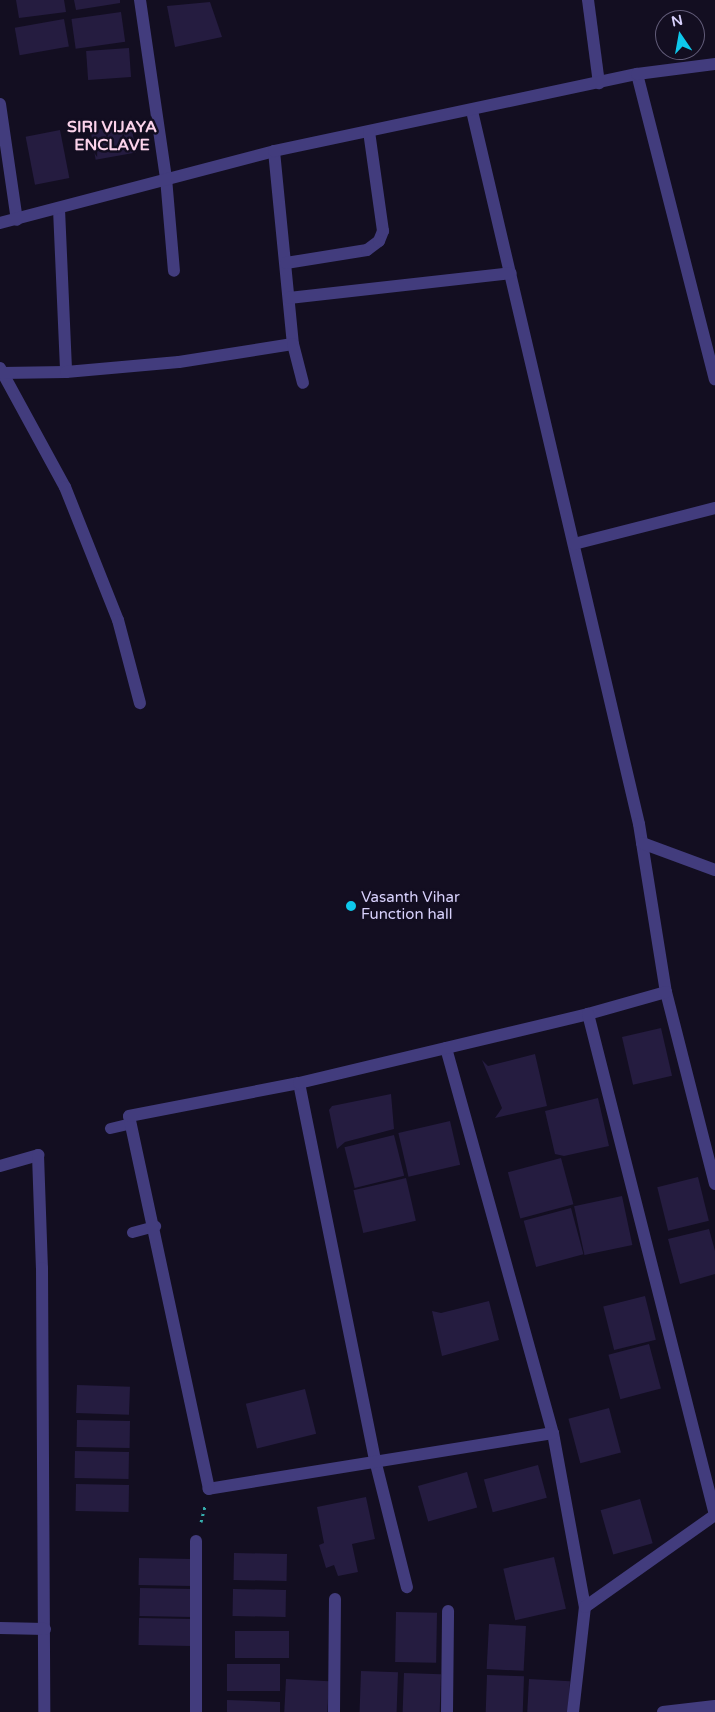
<!DOCTYPE html>
<html>
<head>
<meta charset="utf-8">
<style>
	body { margin:0 }
	#map { position:relative; width:715px; height:1712px; overflow:hidden; background:#130e21; font-family:"Varela Round",sans-serif }
	div>[style] { position:absolute }
	[style*='--x'] { left:calc(var(--x)*1px); top:calc(var(--y)*1px); width:calc(var(--w)*1px); rotate:calc(var(--a)*1deg) }
	.building>* { inset:0; background:#251c40; transform-origin:0 0 }
	.path>* { height:3px; margin-top:-1.5px; transform-origin:0; background:repeating-linear-gradient(90deg,#35acac 0 2.5px,transparent 0 6.5px) }
	.lane>* { height:11px; margin:-5.5px; padding:0 5.5px; transform-origin:5.5px; border-radius:5.5px; background:#423c7d }
	.street>* { height:12px; margin:-6px; padding:0 6px; transform-origin:6px; border-radius:6px; background:#423c7d }
	.dots>* { width:14px; height:14px; translate:-50% -50%; box-sizing:border-box; border:2px solid #130e21; border-radius:50% }
	span { translate:-50% -50%; white-space:nowrap; text-align:center; line-height:1.15; -webkit-text-stroke:5px #130e21; paint-order:stroke }
	.poi-label { font-size:15px; color:#d8d1fc }
	.left { translate:0 -50%; text-align:left }
	.neighbourhood-label { font-size:16px; color:#fcd3eb; font-weight:700 }
	.north { position:absolute; left:655px; top:10px; width:50px; height:50px; box-sizing:border-box; background:#130e21; border:1px solid #625c79; border-radius:50%; rotate:348deg; font-size:14px; font-weight:700; line-height:20px; text-align:center; color:#d8d1fc }
	.north::after { content:''; display:block; margin:auto; width:18px; height:22px; background:#0ec8eb; clip-path:polygon(50% 0,100% 100%,50% 72%,0 100%) }
</style>
</head>
<body>
<div id="map">
	<div class="building">
		<i style="clip-path:polygon(16px 0,64px 0,66px 12px,19px 18px)"></i>
		<i style="clip-path:polygon(74px 0,120px 0,120px 3px,76px 10px)"></i>
		<i style="clip-path:polygon(210px 2px,222px 37px,175px 47px,167px 6px)"></i>
		<i style="left:121px;top:12px;width:30px;height:50px;rotate:82deg"></i>
		<i style="left:64px;top:19px;width:28px;height:50px;rotate:80deg"></i>
		<i style="left:129px;top:48px;width:29px;height:43px;rotate:86deg"></i>
		<i style="left:131px;top:124px;width:29px;height:41px;rotate:80deg"></i>
		<i style="left:60px;top:130px;width:49px;height:35px;rotate:79deg"></i>
		<i style="left:661px;top:1028px;width:49px;height:40px;rotate:77deg"></i>
		<i style="clip-path:polygon(535px 1054px,547px 1106px,495px 1118px,502px 1108px,482px 1060px,488px 1066px)"></i>
		<i style="clip-path:polygon(391px 1094px,394px 1129px,345px 1142px,337px 1149px,329px 1110px,332px 1106px)"></i>
		<i style="clip-path:polygon(598px 1098px,609px 1146px,564px 1156px,555px 1154px,545px 1111px)"></i>
		<i style="left:450px;top:1121px;width:45px;height:53px;rotate:77deg"></i>
		<i style="left:394px;top:1135px;width:42px;height:51px;rotate:76deg"></i>
		<i style="left:561px;top:1158px;width:48px;height:55px;rotate:75deg"></i>
		<i style="left:698px;top:1177px;width:45px;height:42px;rotate:76deg"></i>
		<i style="left:406px;top:1178px;width:44px;height:54px;rotate:77deg"></i>
		<i style="left:622px;top:1196px;width:50px;height:49px;rotate:78deg"></i>
		<i style="left:571px;top:1208px;width:48px;height:49px;rotate:75deg"></i>
		<i style="clip-path:polygon(709px 1229px,715px 1251px,715px 1274px,680px 1284px,668px 1239px)"></i>
		<i style="left:645px;top:1296px;width:45px;height:43px;rotate:76deg"></i>
		<i style="clip-path:polygon(489px 1301px,499px 1340px,442px 1356px,432px 1311px,441px 1313px)"></i>
		<i style="left:649px;top:1344px;width:46px;height:42px;rotate:75deg"></i>
		<i style="left:77px;top:1385px;width:53px;height:28px;rotate:2deg"></i>
		<i style="left:305px;top:1389px;width:46px;height:61px;rotate:76deg"></i>
		<i style="left:609px;top:1408px;width:46px;height:42px;rotate:75deg"></i>
		<i style="left:77px;top:1420px;width:53px;height:27px;rotate:1deg"></i>
		<i style="left:75px;top:1451px;width:54px;height:27px;rotate:1deg"></i>
		<i style="left:538px;top:1465px;width:34px;height:56px;rotate:75deg"></i>
		<i style="left:467px;top:1472px;width:37px;height:51px;rotate:74deg"></i>
		<i style="left:76px;top:1484px;width:53px;height:27px;rotate:1deg"></i>
		<i style="clip-path:polygon(366px 1497px,375px 1539px,352px 1544px,358px 1572px,338px 1576px,334px 1565px,326px 1568px,319px 1545px,324px 1543px,317px 1507px)"></i>
		<i style="left:640px;top:1499px;width:46px;height:41px;rotate:74deg"></i>
		<i style="left:234px;top:1553px;width:53px;height:27px;rotate:1deg"></i>
		<i style="left:554px;top:1557px;width:53px;height:52px;rotate:77deg"></i>
		<i style="left:139px;top:1558px;width:53px;height:27px;rotate:1deg"></i>
		<i style="left:140px;top:1588px;width:53px;height:28px;rotate:1deg"></i>
		<i style="left:233px;top:1589px;width:53px;height:27px;rotate:1deg"></i>
		<i style="left:396px;top:1612px;width:41px;height:50px;rotate:1deg"></i>
		<i style="left:139px;top:1618px;width:53px;height:27px;rotate:1deg"></i>
		<i style="left:489px;top:1624px;width:37px;height:45px;rotate:3deg"></i>
		<i style="left:235px;top:1631px;width:54px;height:27px"></i>
		<i style="left:227px;top:1664px;width:53px;height:27px"></i>
		<i style="left:361px;top:1671px;width:37px;height:41px;rotate:2deg"></i>
		<i style="left:404px;top:1673px;width:37px;height:39px;rotate:2deg"></i>
		<i style="left:487px;top:1675px;width:37px;height:37px;rotate:2deg"></i>
		<i style="left:286px;top:1679px;width:43px;height:33px;rotate:3deg"></i>
		<i style="left:529px;top:1679px;width:41px;height:33px;rotate:3deg"></i>
		<i style="clip-path:polygon(227px 1700px,280px 1702px,280px 1712px,227px 1712px)"></i>
	</div>
	<div class="path">
		<i style="--x:201;--y:1522;--w:16;--a:-76"></i>
	</div>
	<div class="lane">
		<i style="--x:110;--y:1128;--w:18;--a:-13"></i>
		<i style="--x:132;--y:1232;--w:24;--a:-15"></i>
	</div>
	<div class="street">
		<i style="--x:140;--y:0;--w:180;--a:81.7"></i>
		<i style="--x:166;--y:178;--w:93;--a:85.1"></i>
		<i style="--x:588;--y:0;--w:84;--a:82.5"></i>
		<i style="--x:637;--y:74;--w:315;--a:75.7"></i>
		<i style="--x:0;--y:104;--w:117;--a:81.7"></i>
		<i style="--x:472;--y:111;--w:732;--a:76.82"></i>
		<i style="--x:639;--y:824;--w:170;--a:80.9"></i>
		<i style="--x:666;--y:992;--w:198;--a:75.7"></i>
		<i style="--x:274;--y:151;--w:194;--a:84.4"></i>
		<i style="--x:59;--y:209;--w:163;--a:87.5"></i>
		<i style="--x:0;--y:223;--w:283;--a:-14.7"></i>
		<i style="--x:274;--y:151;--w:371;--a:-12"></i>
		<i style="--x:637;--y:74;--w:79;--a:-7.3"></i>
		<i style="--x:286;--y:263;--w:82;--a:-9.1"></i>
		<i style="--x:367;--y:250;--w:15;--a:-37"></i>
		<i style="--x:379;--y:241;--w:11;--a:-68"></i>
		<i style="--x:383;--y:231;--w:100;--a:-98"></i>
		<i style="--x:289;--y:298;--w:223;--a:-6.4"></i>
		<i style="--x:0;--y:368;--w:136;--a:61.4"></i>
		<i style="--x:65;--y:487;--w:143;--a:68.3"></i>
		<i style="--x:118;--y:620;--w:86;--a:75.2"></i>
		<i style="--x:2;--y:373;--w:64;--a:-0.9"></i>
		<i style="--x:66;--y:372;--w:113;--a:-5.1"></i>
		<i style="--x:179;--y:362;--w:115;--a:-9"></i>
		<i style="--x:293;--y:344;--w:40;--a:75.6"></i>
		<i style="--x:574;--y:544;--w:146;--a:-14.3"></i>
		<i style="--x:642;--y:843;--w:78;--a:20.3"></i>
		<i style="--x:446;--y:1048;--w:400;--a:74.5"></i>
		<i style="--x:553;--y:1433;--w:177;--a:79.6"></i>
		<i style="--x:299;--y:1083;--w:389;--a:78.6"></i>
		<i style="--x:376;--y:1464;--w:127;--a:75.9"></i>
		<i style="--x:0;--y:1166;--w:40;--a:-16"></i>
		<i style="--x:38;--y:1155;--w:113;--a:88"></i>
		<i style="--x:42;--y:1268;--w:444;--a:89.7"></i>
		<i style="--x:553;--y:1433;--w:349;--a:170.8"></i>
		<i style="--x:209;--y:1489;--w:381;--a:-102.1"></i>
		<i style="--x:129;--y:1116;--w:173;--a:-11"></i>
		<i style="--x:299;--y:1083;--w:297;--a:-13.4"></i>
		<i style="--x:588;--y:1014;--w:81;--a:-15.8"></i>
		<i style="--x:0;--y:1628;--w:45;--a:1.3"></i>
		<i style="--x:196;--y:1712;--w:171;--a:-90"></i>
		<i style="--x:334;--y:1712;--w:113;--a:-89.5"></i>
		<i style="--x:447;--y:1712;--w:101;--a:-89.4"></i>
		<i style="--x:573;--y:1712;--w:106;--a:-83.5"></i>
		<i style="--x:585;--y:1607;--w:159;--a:-35.3"></i>
		<i style="--x:715;--y:1515;--w:517;--a:-104.22"></i>
		<i style="--x:663;--y:1712;--w:52;--a:-6.6"></i>
	</div>
	<div class="dots">
		<i style="left:351px;top:906px;background:#0ec8eb"></i>
	</div>
	<div class="poi-label">
		<span class="left" style="left:361px;top:906px">Vasanth Vihar<br>Function hall</span>
	</div>
	<div class="neighbourhood-label">
		<span style="left:112px;top:136px">SIRI VIJAYA<br>ENCLAVE</span>
	</div>
	<div class="north">N</div>
</div>
</body>
</html>
